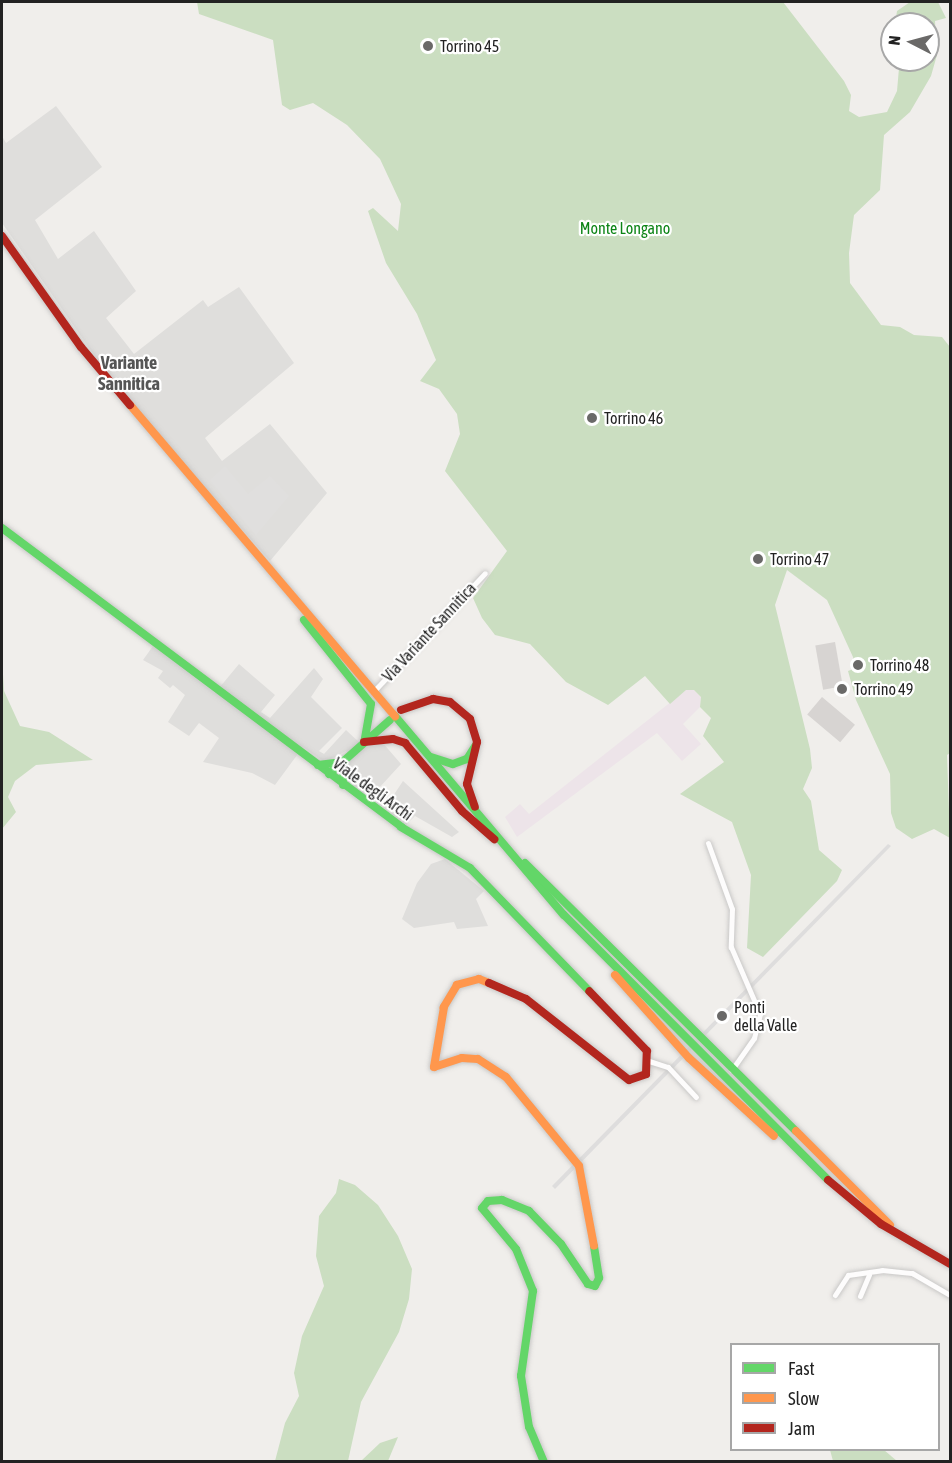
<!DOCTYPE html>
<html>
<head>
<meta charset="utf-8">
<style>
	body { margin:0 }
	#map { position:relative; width:952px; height:1463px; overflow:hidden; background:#f0eeeb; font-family:"Asap Condensed",sans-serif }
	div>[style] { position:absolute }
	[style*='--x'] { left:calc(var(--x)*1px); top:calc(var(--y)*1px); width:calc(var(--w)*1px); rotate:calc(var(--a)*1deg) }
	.residential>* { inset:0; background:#dfdedc }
	.industrial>* { inset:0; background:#ede4e9 }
	.forest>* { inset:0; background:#cbdec1 }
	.parking>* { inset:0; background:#e0dfde }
	.pier>* { inset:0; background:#dedddd }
	.building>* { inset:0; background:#d7d4d2; transform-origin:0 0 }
	.roads { filter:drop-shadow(0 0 2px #c9c8c7) drop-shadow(0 0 2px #c9c8c7) }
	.street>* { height:5px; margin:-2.5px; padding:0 2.5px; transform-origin:2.5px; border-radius:2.5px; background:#fdfcfc }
	.fast>* { height:8px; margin:-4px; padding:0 4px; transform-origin:4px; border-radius:4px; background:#63d668 }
	.slow>* { height:8px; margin:-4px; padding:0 4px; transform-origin:4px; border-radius:4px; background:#ff974d }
	.jam>* { height:8px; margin:-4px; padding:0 4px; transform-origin:4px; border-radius:4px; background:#b3261e }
	.dots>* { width:16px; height:16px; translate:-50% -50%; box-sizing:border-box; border:3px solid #fff; border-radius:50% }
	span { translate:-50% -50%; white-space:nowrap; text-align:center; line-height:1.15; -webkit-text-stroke:4.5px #fff; paint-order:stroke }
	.poi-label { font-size:16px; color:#222 }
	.left { translate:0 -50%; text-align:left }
	.park-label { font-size:16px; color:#0c8416 }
	.street-label { font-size:16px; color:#222 }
	.neighbourhood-label { font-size:18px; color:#555; font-weight:700 }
	.frame { position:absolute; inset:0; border:3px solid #222; pointer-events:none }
	.legend { position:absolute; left:730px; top:1343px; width:210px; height:108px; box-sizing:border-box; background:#fff; border:2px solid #a7a7a7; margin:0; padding:8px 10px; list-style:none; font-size:18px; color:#222 }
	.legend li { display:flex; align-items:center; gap:12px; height:30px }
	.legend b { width:30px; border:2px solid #a7a7a7 }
	.north { position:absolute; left:880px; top:12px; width:60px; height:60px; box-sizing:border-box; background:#fff; border:2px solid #a7a7a7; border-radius:50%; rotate:276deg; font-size:16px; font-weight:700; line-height:24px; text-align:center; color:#222 }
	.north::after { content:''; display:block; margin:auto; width:21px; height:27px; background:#6a6968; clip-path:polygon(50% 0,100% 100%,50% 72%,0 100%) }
</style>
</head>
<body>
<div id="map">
	<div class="residential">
		<i style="clip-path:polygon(56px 106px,102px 167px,35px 220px,58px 259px,94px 231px,136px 291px,106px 318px,134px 354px,203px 300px,208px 307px,239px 287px,294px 363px,205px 438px,222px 461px,270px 424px,327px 493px,270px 561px,113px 382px,2px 223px,2px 136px,6px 143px)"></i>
		<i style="clip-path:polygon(153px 646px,215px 693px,239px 664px,275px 695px,261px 712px,270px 718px,314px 668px,323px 679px,311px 697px,342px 728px,319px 751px,324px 754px,346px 730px,363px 746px,382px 742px,401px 764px,379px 788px,391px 799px,403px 781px,459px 832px,452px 837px,415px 816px,406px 825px,347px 781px,345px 766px,351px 757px,346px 751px,325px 762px,303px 747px,275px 785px,252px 773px,203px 762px,219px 738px,199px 723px,189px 736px,168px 722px,185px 695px,173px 685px,170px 688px,158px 678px,163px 671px,143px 660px)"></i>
		<i style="clip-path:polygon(445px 859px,484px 891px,476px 899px,488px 926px,457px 929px,454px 922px,414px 928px,402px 919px,417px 883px,431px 864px)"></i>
	</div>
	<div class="industrial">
		<i style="clip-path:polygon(686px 690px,694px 690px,701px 697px,700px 707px,683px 724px,701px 744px,682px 761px,657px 733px,517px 837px,505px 817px,520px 804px,529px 814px)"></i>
	</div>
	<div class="forest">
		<i style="clip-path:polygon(197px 2px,783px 2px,844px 81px,851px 95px,849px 111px,859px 117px,887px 112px,897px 91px,899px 68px,915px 60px,928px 60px,928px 24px,895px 24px,897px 11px,910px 2px,938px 2px,946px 18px,935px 21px,937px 55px,931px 76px,910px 112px,884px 135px,880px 190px,854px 215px,849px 253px,850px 283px,881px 325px,900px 327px,914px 335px,942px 337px,950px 347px,950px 753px,947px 755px,950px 838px,934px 829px,912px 839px,896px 828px,891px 813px,890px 774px,856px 700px,848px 671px,856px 668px,853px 657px,827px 600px,787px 570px,775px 605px,810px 749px,812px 768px,803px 789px,811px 801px,819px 850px,842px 870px,837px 881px,763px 957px,747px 948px,751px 875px,732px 822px,680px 794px,724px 762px,703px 736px,711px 718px,700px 707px,701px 697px,694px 690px,686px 690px,670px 704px,645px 676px,608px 705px,566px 682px,530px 644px,495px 635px,482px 618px,473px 598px,507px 551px,445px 471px,460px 434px,457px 414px,439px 389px,420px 381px,436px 360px,417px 314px,386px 263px,368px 211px,373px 208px,398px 231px,401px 204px,380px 159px,347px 125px,313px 103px,290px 110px,282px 105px,273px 40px,199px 14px)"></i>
		<i style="clip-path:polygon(2px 657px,4px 691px,20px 726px,49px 732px,93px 760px,36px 765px,15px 781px,8px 797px,16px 812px,2px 829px)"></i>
		<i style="clip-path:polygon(339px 1179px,355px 1185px,378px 1205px,398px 1236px,412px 1269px,409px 1299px,399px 1332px,361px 1402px,348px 1461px,275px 1461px,285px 1423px,299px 1396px,294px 1373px,302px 1336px,324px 1286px,316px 1256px,319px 1216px,336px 1193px)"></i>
		<i style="clip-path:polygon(398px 1437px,388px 1461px,361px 1461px,380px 1443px)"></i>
		<i style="clip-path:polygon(830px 1450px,884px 1450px,897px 1461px,833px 1461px)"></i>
	</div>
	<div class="parking">
		<i style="clip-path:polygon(225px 466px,248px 494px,270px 476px,289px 496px,256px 535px,210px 480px)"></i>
	</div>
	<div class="pier">
		<i style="clip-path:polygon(888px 844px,891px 846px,555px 1189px,552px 1186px)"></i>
	</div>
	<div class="building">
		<i style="left:835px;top:642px;width:45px;height:20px;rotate:80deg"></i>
		<i style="left:822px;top:697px;width:43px;height:23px;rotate:40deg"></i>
	</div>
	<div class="roads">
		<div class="street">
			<i style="--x:373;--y:692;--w:163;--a:-46.7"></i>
			<i style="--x:708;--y:843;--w:70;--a:70"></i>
			<i style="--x:732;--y:909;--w:38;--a:92"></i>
			<i style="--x:731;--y:947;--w:73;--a:66.6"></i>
			<i style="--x:760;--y:1014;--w:25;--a:104"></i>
			<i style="--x:754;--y:1038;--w:39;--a:125"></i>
			<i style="--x:649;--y:1061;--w:20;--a:18"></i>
			<i style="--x:668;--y:1067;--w:41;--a:47"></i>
			<i style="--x:835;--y:1295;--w:24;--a:-57"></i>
			<i style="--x:848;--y:1275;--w:34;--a:-8"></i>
			<i style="--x:882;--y:1270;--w:30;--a:6"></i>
			<i style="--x:912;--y:1273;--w:44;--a:30.1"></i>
			<i style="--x:860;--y:1296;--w:23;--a:-67"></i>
		</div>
		<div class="fast">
			<i style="--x:2;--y:528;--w:499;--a:36.8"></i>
			<i style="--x:401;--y:827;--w:80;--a:30.7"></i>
			<i style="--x:470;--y:868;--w:171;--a:45.9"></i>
			<i style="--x:304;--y:620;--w:107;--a:51.4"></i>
			<i style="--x:371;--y:704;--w:39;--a:100"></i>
			<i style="--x:395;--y:716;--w:261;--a:49.7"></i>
			<i style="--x:564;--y:915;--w:374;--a:45.1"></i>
			<i style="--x:431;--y:757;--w:23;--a:18"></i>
			<i style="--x:453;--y:764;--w:15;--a:-20"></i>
			<i style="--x:467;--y:759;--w:15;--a:-58"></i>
			<i style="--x:318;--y:765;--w:23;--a:-7"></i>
			<i style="--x:329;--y:774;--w:81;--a:-41.5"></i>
			<i style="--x:343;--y:785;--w:24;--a:-88"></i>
			<i style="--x:525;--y:863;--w:381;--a:44.7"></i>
			<i style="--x:544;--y:1462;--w:38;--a:-113"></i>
			<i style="--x:529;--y:1427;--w:52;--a:-98.9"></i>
			<i style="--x:521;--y:1376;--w:86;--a:-82"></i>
			<i style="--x:533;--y:1291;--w:45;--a:-112"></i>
			<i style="--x:516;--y:1249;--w:53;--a:-129.7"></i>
			<i style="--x:482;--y:1208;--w:9;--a:-49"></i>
			<i style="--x:488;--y:1201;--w:14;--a:-4"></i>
			<i style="--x:502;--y:1200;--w:29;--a:22"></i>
			<i style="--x:529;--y:1211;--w:46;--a:45.9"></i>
			<i style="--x:561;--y:1244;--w:48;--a:56"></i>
			<i style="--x:588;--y:1284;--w:7;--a:16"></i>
			<i style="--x:595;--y:1286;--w:9;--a:-63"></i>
			<i style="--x:599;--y:1278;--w:32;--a:-99"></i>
		</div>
		<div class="slow">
			<i style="--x:130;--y:405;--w:409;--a:49.6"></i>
			<i style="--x:615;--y:975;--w:111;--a:48.3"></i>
			<i style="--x:689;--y:1058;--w:115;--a:42.5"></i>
			<i style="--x:489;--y:983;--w:11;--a:-158"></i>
			<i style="--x:479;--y:979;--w:23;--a:165"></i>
			<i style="--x:457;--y:985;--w:26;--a:121"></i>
			<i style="--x:444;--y:1007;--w:61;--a:99.5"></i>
			<i style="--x:434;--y:1067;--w:29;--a:-18"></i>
			<i style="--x:462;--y:1058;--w:16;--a:4"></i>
			<i style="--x:478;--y:1059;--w:33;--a:33"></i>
			<i style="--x:506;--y:1077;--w:115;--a:50.6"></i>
			<i style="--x:579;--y:1166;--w:81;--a:79.4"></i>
			<i style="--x:796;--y:1131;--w:133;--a:45"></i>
		</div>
		<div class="jam">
			<i style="--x:2;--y:236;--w:136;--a:54.6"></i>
			<i style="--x:81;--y:347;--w:76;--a:49.8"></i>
			<i style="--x:401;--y:710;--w:34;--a:-19"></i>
			<i style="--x:433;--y:699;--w:17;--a:10"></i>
			<i style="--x:450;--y:702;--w:26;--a:40"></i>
			<i style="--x:470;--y:719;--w:24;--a:73"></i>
			<i style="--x:477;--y:742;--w:43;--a:103.4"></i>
			<i style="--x:467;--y:784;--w:24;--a:71"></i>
			<i style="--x:364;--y:742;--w:29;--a:-6"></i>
			<i style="--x:393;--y:739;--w:13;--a:18"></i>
			<i style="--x:405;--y:743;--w:89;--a:50"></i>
			<i style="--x:462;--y:811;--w:43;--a:41.2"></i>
			<i style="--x:489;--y:983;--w:40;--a:23.4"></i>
			<i style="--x:526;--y:999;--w:131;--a:38.2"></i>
			<i style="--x:629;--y:1080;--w:18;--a:-19"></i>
			<i style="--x:646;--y:1074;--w:23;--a:-88"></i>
			<i style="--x:647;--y:1051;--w:83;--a:-134"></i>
			<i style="--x:828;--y:1180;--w:69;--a:39.7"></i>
			<i style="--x:881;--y:1224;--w:80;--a:30.1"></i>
		</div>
	</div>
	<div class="dots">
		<i style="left:428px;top:46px;background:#6a6968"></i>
		<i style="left:592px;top:418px;background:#6a6968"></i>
		<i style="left:758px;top:559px;background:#6a6968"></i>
		<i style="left:858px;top:665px;background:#6a6968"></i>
		<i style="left:842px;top:689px;background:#6a6968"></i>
		<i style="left:722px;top:1016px;background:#6a6968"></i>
	</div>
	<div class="poi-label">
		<span class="left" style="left:440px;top:46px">Torrino 45</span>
		<span class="left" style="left:604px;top:418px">Torrino 46</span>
		<span class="left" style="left:770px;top:559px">Torrino 47</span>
		<span class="left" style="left:870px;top:665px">Torrino 48</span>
		<span class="left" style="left:854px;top:689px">Torrino 49</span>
		<span class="left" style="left:734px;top:1016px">Ponti<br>della Valle</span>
	</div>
	<div class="park-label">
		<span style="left:625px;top:228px">Monte Longano</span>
	</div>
	<div class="street-label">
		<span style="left:429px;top:632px;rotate:-47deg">Via Variante Sannitica</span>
		<span style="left:373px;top:789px;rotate:36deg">Viale degli Archi</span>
	</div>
	<div class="neighbourhood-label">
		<span style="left:129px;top:374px">Variante<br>Sannitica</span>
	</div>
	<div class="frame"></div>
	<ul class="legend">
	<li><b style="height:8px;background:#63d668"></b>Fast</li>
	<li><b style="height:8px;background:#ff974d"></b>Slow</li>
	<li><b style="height:8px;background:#b3261e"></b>Jam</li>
	</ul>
	<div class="north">N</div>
</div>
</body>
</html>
